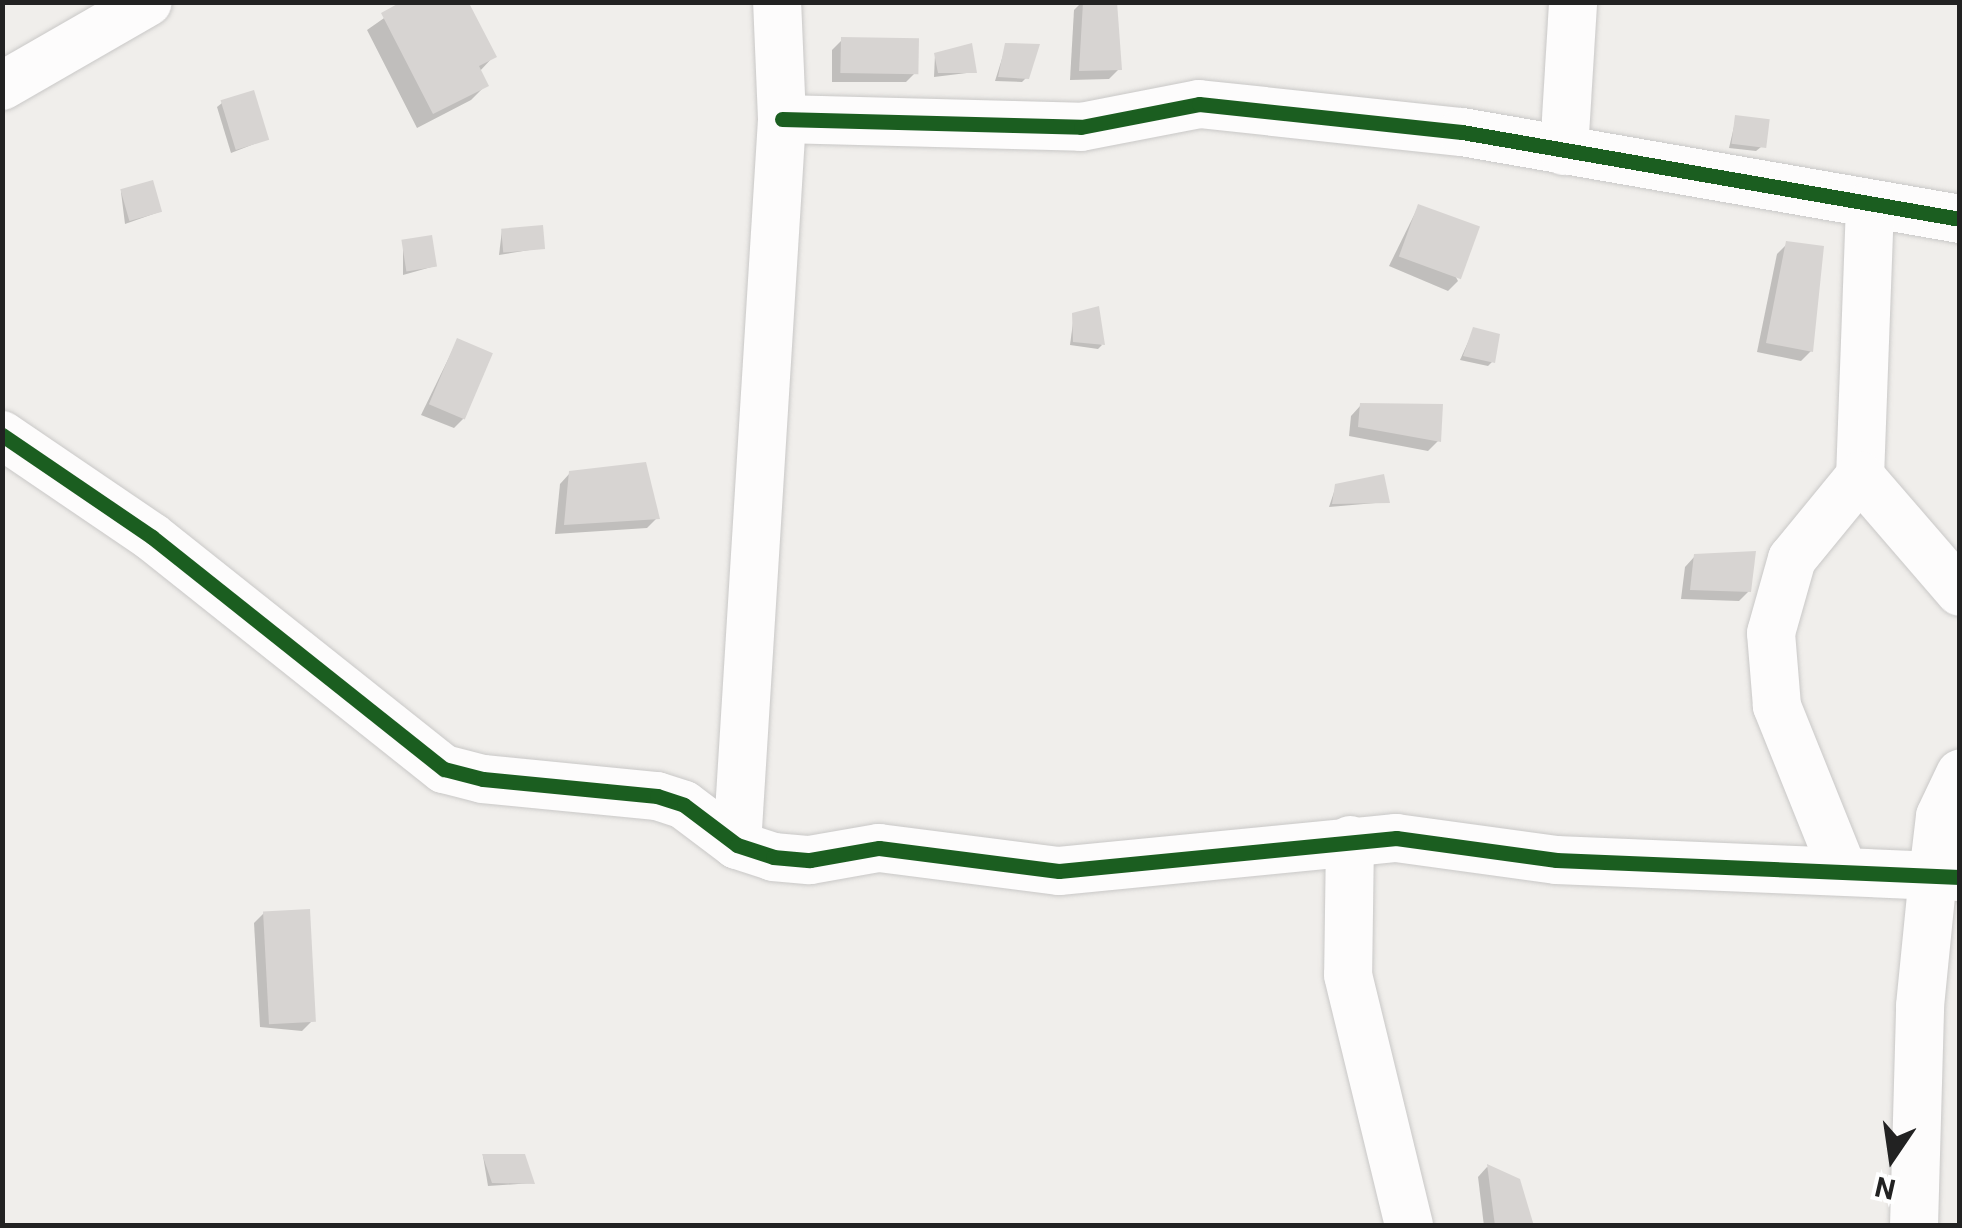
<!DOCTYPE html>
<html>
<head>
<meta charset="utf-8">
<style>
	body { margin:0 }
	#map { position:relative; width:1962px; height:1228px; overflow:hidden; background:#f0eeeb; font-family:Roboto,sans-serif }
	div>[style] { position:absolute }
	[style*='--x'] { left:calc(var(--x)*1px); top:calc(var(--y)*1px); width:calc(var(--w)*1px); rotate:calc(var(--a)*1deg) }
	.shadow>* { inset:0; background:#0003 }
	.building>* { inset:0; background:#d7d4d2; transform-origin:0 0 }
	.roads { filter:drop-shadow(0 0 2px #c9c8c7) drop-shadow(0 0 2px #c9c8c7) }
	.street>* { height:48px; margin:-24px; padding:0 24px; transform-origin:24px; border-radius:24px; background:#fdfcfc }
	.cycleway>* { height:15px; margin:-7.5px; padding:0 7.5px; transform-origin:7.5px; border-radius:7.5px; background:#1b5e20 }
	span { translate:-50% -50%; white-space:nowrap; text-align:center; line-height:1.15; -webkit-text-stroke:9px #fff; paint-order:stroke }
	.frame { position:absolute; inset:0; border:5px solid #222; pointer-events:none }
	.north { position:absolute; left:1842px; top:1108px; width:100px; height:100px; -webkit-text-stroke:8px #fff; paint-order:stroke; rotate:193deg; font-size:28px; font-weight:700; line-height:40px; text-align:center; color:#222 }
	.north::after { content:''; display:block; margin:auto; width:35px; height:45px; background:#222; clip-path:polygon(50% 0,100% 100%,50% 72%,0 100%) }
</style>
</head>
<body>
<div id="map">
	<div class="shadow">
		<i style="clip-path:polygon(407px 2px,464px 2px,494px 56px,479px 72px,486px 85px,471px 100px,417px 128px,367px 30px)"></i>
		<i style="clip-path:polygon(1082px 2px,1114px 2px,1119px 69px,1109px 79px,1070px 80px,1074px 10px)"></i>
		<i style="clip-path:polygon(842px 40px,916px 72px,906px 82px,832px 82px,832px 50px)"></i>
		<i style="clip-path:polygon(1006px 46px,1027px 77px,1022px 82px,995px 81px)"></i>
		<i style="clip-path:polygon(935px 55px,975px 72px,934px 77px)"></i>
		<i style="clip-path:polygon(222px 103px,267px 139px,231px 153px,217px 107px)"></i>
		<i style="clip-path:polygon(1736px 118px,1761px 147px,1756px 151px,1729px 148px)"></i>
		<i style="clip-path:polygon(121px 192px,159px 212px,125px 224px)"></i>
		<i style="clip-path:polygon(1418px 207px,1458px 281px,1448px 291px,1389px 266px)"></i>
		<i style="clip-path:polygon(502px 230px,542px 248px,499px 255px)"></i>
		<i style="clip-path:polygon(403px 242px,435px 266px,403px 275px)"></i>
		<i style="clip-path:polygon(1787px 244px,1811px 351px,1801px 361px,1757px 352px,1777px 254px)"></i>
		<i style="clip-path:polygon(1074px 315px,1102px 345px,1098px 349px,1070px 345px)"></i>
		<i style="clip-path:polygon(1474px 329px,1492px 362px,1488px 366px,1460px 360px)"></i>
		<i style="clip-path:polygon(457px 341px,464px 418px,454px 428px,421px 415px)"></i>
		<i style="clip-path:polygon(1361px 405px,1438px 441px,1428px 451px,1349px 436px,1351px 416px)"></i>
		<i style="clip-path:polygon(570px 473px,657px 518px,647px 528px,555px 534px,560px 484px)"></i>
		<i style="clip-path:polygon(1336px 486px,1387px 502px,1329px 507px)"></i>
		<i style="clip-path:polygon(1695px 556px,1749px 591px,1739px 601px,1681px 599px,1685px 567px)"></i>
		<i style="clip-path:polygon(264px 913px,312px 1021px,302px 1031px,260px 1027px,254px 923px)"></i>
		<i style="clip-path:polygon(483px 1156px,532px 1183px,488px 1186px)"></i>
		<i style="clip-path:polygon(1487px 1167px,1518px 1181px,1531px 1226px,1484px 1226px,1478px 1177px)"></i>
	</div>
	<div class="building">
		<i style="clip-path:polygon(401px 2px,470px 5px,497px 57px,479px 66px,489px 86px,433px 114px,381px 13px)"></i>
		<i style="clip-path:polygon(1083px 2px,1117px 2px,1122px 70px,1079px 71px)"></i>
		<i style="left:841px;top:37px;width:78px;height:36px;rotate:1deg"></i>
		<i style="clip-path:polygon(972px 43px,977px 73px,938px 73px,934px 53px)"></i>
		<i style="clip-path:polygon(1005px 43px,1040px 44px,1029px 79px,998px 77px)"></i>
		<i style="left:254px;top:90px;width:52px;height:35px;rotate:73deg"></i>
		<i style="left:1735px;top:115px;width:35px;height:29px;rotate:7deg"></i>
		<i style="left:153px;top:180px;width:33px;height:34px;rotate:74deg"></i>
		<i style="left:1418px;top:204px;width:66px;height:56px;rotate:20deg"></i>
		<i style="left:543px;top:225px;width:24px;height:42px;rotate:85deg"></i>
		<i style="left:432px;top:235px;width:32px;height:31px;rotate:81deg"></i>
		<i style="clip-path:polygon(1786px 241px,1824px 246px,1813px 352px,1766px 343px)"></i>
		<i style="clip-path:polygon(1099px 306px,1105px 345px,1073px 342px,1072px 313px)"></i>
		<i style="clip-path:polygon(1473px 327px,1500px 334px,1495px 363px,1463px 356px)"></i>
		<i style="left:457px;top:338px;width:39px;height:72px;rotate:23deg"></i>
		<i style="clip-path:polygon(1360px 403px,1443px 404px,1441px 442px,1358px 427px)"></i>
		<i style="clip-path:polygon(646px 462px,660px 519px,564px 525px,569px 471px)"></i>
		<i style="clip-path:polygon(1384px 474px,1390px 503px,1332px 504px,1335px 484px)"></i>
		<i style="clip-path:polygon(1756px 551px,1751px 592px,1690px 590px,1694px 554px)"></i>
		<i style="left:310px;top:909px;width:113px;height:47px;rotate:87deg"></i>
		<i style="clip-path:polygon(482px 1154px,525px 1154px,535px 1184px,492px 1183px)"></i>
		<i style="clip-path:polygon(1487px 1164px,1520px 1179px,1534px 1226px,1495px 1226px)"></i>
	</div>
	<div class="roads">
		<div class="street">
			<i style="--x:2;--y:86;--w:168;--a:-29.9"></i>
			<i style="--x:782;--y:119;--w:299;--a:1.5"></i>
			<i style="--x:1081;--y:127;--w:120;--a:-11"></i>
			<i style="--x:1199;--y:104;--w:264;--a:6.1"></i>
			<i style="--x:1462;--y:132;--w:506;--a:9.91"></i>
			<i style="--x:1564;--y:151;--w:149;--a:-86.5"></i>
			<i style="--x:1870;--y:205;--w:271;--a:92.1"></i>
			<i style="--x:1860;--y:476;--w:153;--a:49.2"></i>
			<i style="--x:2;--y:435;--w:181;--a:34.2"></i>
			<i style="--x:152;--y:537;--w:373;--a:38.5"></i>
			<i style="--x:444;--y:769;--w:40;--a:14.4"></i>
			<i style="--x:483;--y:779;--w:175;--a:5.6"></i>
			<i style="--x:657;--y:796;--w:28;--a:18"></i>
			<i style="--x:684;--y:805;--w:66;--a:37"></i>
			<i style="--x:737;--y:845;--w:38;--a:18"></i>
			<i style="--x:773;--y:857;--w:37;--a:5"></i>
			<i style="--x:810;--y:860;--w:70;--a:-9.9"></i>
			<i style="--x:879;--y:848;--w:181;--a:7.3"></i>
			<i style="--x:1059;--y:871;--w:339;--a:-5.6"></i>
			<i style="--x:1396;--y:838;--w:162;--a:7.8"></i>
			<i style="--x:1556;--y:860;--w:404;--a:2.4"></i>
			<i style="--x:1350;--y:840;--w:135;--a:90.8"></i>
			<i style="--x:1348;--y:975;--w:258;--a:76.3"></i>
			<i style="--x:737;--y:845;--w:727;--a:-86.45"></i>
			<i style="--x:782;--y:119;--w:117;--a:-92.4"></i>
			<i style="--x:1842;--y:868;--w:175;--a:-111.9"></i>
			<i style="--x:1777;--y:706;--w:73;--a:-94.7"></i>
			<i style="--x:1771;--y:633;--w:77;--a:-74.2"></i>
			<i style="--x:1792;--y:559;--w:107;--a:-50.7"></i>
			<i style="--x:1914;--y:1226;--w:220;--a:-88.4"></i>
			<i style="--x:1920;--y:1006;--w:132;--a:-84.3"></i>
			<i style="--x:1933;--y:875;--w:59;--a:-83.2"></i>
			<i style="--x:1940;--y:816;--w:47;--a:-64.5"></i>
		</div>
	</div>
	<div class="cycleway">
		<i style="--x:782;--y:119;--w:299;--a:1.5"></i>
		<i style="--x:1081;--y:127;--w:120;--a:-11"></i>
		<i style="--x:1199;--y:104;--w:264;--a:6.1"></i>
		<i style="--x:1462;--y:132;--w:506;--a:9.91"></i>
		<i style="--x:2;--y:435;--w:181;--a:34.2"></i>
		<i style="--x:152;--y:537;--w:373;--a:38.5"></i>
		<i style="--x:444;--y:769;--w:40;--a:14.4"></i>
		<i style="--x:483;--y:779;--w:175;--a:5.6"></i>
		<i style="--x:657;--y:796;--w:28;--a:18"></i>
		<i style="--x:684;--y:805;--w:66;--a:37"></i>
		<i style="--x:737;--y:845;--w:38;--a:18"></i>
		<i style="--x:773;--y:857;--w:37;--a:5"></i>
		<i style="--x:810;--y:860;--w:70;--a:-9.9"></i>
		<i style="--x:879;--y:848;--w:181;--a:7.3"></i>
		<i style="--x:1059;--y:871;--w:339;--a:-5.6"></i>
		<i style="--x:1396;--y:838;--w:162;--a:7.8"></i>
		<i style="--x:1556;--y:860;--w:404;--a:2.4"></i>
	</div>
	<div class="frame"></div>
	<div class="north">N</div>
</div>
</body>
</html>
